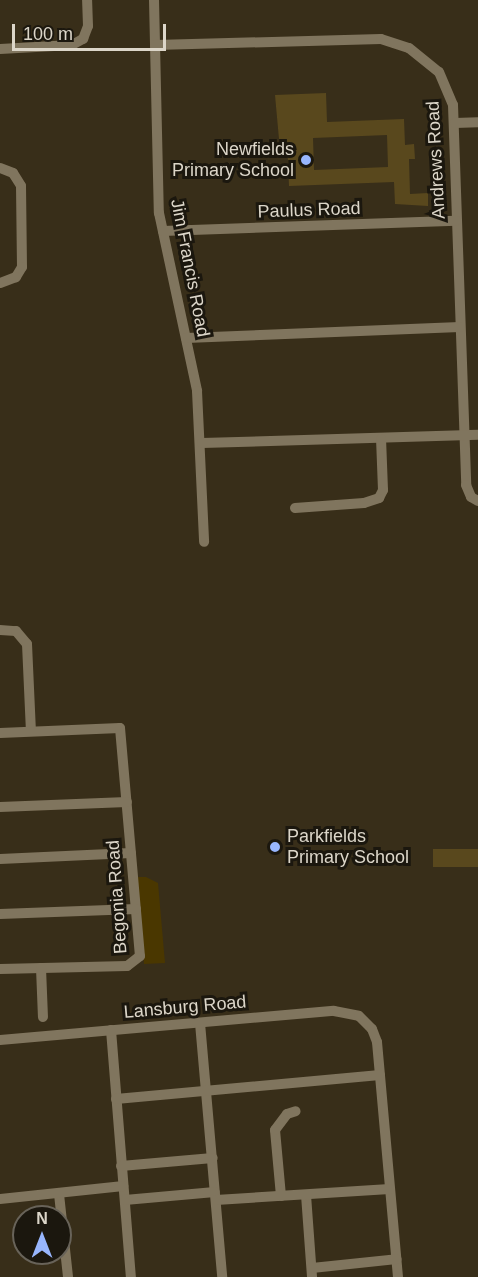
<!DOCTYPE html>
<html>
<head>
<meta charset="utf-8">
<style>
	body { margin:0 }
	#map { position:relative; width:478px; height:1277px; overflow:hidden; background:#382e19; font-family:Helvetica,sans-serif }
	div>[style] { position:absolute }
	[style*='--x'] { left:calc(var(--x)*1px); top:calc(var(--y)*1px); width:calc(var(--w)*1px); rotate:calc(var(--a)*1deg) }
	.green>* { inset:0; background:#4a3700 }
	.building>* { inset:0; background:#59481d; transform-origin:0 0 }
	.street>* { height:10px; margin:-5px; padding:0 5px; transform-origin:5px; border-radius:5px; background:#80755e }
	.dots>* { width:16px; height:16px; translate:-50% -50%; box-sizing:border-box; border:3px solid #1b170e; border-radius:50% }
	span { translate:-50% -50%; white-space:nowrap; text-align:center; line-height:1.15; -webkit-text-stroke:6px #1b170e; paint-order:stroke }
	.poi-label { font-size:18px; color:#dcd6c9 }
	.right { translate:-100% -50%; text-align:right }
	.left { translate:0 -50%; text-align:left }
	.street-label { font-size:18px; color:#dcd6c9 }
	.north { position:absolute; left:12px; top:1205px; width:60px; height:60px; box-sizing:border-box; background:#1b170e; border:2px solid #686359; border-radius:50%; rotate:0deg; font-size:16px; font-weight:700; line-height:24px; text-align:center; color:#dcd6c9 }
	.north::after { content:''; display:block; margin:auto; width:21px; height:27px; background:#98b6fd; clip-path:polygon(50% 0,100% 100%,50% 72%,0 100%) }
	.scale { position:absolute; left:12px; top:24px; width:154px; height:27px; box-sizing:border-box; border:3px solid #dcd6c9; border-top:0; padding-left:8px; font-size:18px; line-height:21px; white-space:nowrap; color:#dcd6c9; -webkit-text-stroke:4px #1b170e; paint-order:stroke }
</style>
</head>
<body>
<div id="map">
	<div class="green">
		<i style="clip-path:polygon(137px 877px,146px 877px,158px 883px,165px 963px,144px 964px)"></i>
	</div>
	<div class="building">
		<i style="clip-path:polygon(evenodd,326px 93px,327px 122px,404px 119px,405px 145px,414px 144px,415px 159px,409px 159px,410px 194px,428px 193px,428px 206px,395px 204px,394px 182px,289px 186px,287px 139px,279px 139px,275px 95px,326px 93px,387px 135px,388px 167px,314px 170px,313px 138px,387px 135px)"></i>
		<i style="left:478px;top:849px;width:18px;height:45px;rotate:90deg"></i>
	</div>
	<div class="street">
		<i style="--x:154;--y:0;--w:213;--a:88.7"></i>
		<i style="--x:159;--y:213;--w:182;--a:77.9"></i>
		<i style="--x:197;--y:391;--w:151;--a:87.3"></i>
		<i style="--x:155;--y:45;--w:226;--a:-1.5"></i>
		<i style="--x:381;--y:39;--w:29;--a:18"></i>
		<i style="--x:409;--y:48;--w:38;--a:39"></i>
		<i style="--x:439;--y:72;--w:36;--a:67"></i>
		<i style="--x:453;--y:105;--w:380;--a:88"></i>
		<i style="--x:466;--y:485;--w:13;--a:67"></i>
		<i style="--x:471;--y:497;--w:8;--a:30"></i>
		<i style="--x:0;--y:49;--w:72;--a:-3.2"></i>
		<i style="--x:72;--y:45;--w:13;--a:-29"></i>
		<i style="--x:83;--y:39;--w:14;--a:-69"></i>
		<i style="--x:88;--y:26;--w:26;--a:-92"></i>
		<i style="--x:455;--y:123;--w:23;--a:-2"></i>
		<i style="--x:0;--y:168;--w:14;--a:21"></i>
		<i style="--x:13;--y:173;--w:15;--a:58"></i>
		<i style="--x:21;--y:186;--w:81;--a:89.3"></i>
		<i style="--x:22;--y:267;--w:12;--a:121"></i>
		<i style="--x:16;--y:277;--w:17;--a:159"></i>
		<i style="--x:163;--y:231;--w:293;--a:-2"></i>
		<i style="--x:186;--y:338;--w:274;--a:-2.3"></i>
		<i style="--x:202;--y:443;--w:276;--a:-1.7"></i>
		<i style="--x:295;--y:508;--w:69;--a:-4.1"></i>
		<i style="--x:364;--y:503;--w:16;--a:-18"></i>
		<i style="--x:379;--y:498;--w:9;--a:-63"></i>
		<i style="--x:383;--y:490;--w:51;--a:-92.2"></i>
		<i style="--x:0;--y:630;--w:16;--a:4"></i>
		<i style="--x:16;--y:631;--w:17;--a:50"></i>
		<i style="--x:27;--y:644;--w:87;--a:87.4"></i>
		<i style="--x:0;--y:733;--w:120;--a:-2.4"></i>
		<i style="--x:120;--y:728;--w:229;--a:85"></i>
		<i style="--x:140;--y:956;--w:16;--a:142"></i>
		<i style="--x:127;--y:966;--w:127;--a:178.6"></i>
		<i style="--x:0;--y:807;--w:127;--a:-2.3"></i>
		<i style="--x:0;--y:859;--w:131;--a:-2.6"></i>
		<i style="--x:0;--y:914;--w:136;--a:-2.1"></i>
		<i style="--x:41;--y:968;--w:49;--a:87.7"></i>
		<i style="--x:200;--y:1023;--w:255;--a:85"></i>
		<i style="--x:111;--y:1030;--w:248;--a:85.4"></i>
		<i style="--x:0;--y:1040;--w:335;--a:-5"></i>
		<i style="--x:334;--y:1011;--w:25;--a:11"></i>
		<i style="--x:359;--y:1016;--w:18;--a:45"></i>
		<i style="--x:372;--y:1029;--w:14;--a:69"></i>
		<i style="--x:377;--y:1042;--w:236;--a:84.9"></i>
		<i style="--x:116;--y:1099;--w:265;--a:-5.2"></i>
		<i style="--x:121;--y:1166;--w:92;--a:-5"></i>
		<i style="--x:59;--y:1194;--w:83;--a:83.8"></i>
		<i style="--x:306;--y:1195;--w:82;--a:85.8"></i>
		<i style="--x:281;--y:1196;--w:66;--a:-95.2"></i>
		<i style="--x:275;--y:1130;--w:20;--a:-53"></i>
		<i style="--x:287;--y:1114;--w:9;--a:-18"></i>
		<i style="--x:0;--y:1199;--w:124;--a:-6"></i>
		<i style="--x:125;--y:1200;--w:90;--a:-5.1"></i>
		<i style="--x:216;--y:1200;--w:174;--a:-3.6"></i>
		<i style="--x:312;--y:1268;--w:85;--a:-6"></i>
	</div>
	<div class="dots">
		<i style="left:306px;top:160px;background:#98b6fd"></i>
		<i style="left:275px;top:847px;background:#98b6fd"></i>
	</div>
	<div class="poi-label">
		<span class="right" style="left:294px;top:160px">Newfields<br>Primary School</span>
		<span class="left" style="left:287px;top:847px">Parkfields<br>Primary School</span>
	</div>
	<div class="street-label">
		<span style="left:436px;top:160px;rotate:-93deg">Andrews Road</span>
		<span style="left:309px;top:210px;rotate:-2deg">Paulus Road</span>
		<span style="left:190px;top:268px;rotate:79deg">Jim Francis Road</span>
		<span style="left:117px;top:897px;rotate:-94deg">Begonia Road</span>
		<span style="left:185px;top:1007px;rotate:-5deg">Lansburg Road</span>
	</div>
	<div class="north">N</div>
	<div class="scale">100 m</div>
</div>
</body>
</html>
